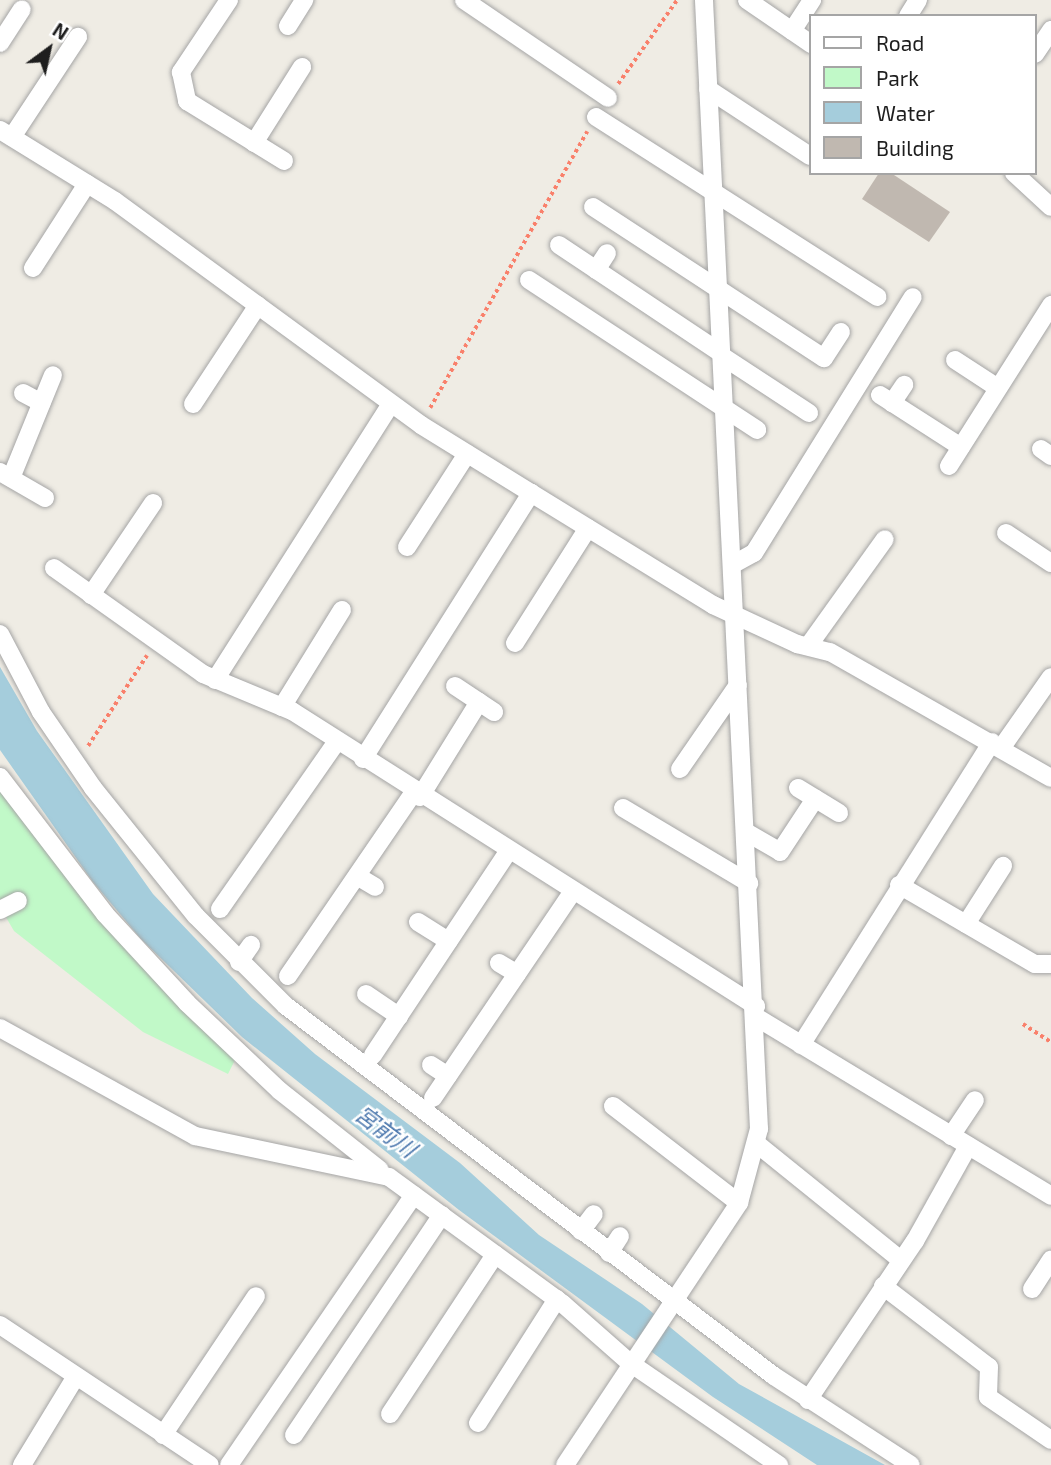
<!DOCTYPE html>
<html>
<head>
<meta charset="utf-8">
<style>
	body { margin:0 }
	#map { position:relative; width:1051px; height:1465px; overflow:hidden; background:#efece4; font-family:"Exo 2","Noto Sans JP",sans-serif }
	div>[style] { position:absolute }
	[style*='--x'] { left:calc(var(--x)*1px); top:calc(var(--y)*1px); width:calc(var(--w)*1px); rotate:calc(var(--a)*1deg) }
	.park>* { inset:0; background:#c1f9c8 }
	.water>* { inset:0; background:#a5cddc }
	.building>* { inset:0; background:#c0b8b0 }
	.path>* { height:3.5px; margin-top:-1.75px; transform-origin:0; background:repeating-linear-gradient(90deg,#f9806b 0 3.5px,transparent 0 7px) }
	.roads { filter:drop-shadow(0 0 2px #a5a5a5) drop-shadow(0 0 2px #a5a5a5) }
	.street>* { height:18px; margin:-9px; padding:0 9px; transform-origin:9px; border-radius:9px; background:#fff }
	span { translate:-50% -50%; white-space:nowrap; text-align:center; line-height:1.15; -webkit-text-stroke:5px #fff; paint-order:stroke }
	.water-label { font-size:23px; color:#4b77ad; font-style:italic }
	.legend { position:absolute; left:809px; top:14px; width:228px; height:161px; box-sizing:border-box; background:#fff; border:2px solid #a5a5a5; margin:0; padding:9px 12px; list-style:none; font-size:21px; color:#1e1e1e }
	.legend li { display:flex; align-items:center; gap:14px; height:35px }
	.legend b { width:35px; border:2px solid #a5a5a5 }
	.north { position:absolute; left:14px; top:14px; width:70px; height:70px; -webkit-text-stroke:5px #fff; paint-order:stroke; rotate:33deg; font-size:19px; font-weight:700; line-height:28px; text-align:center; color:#1e1e1e }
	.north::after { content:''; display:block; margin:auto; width:24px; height:32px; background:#1e1e1e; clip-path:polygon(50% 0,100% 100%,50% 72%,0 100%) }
</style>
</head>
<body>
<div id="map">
	<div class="park">
		<i style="clip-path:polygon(0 786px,236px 1058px,228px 1074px,143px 1032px,14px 931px,0 907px)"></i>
	</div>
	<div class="water">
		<i style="clip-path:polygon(0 667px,37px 731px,153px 894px,252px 998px,315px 1054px,460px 1163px,539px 1235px,642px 1304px,739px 1384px,885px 1465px,817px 1465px,713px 1397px,459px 1210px,242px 1037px,141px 939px,93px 882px,0 750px)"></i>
	</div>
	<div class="building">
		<i style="clip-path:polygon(879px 173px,891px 173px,950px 212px,929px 242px,862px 199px)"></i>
	</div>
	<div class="path">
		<i style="--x:618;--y:84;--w:103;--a:-54.9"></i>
		<i style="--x:430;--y:408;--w:318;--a:-60.4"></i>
		<i style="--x:88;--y:746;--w:108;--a:-57"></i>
		<i style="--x:1023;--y:1024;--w:33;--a:33"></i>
	</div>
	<div class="roads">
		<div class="street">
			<i style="--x:229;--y:0;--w:87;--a:123.7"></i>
			<i style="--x:181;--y:72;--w:30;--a:78"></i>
			<i style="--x:187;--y:101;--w:114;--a:31.7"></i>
			<i style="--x:464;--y:0;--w:174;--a:34.2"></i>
			<i style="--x:747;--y:0;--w:78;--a:34.5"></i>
			<i style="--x:908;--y:16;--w:19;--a:-58"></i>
			<i style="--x:288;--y:26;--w:31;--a:-58"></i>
			<i style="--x:792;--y:31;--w:37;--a:-57"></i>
			<i style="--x:0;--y:43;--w:40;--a:-57.1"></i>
			<i style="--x:1035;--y:54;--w:29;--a:-56"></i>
			<i style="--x:708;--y:89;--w:122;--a:33.3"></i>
			<i style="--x:596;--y:117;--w:334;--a:32.6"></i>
			<i style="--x:0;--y:130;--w:135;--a:31.7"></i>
			<i style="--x:115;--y:201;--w:379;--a:36.2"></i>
			<i style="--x:421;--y:425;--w:129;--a:31.7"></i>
			<i style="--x:531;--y:493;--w:214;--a:31.6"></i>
			<i style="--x:713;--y:605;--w:93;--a:24.9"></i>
			<i style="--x:797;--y:644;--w:34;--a:14"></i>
			<i style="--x:830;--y:652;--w:254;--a:29.7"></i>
			<i style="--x:12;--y:137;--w:120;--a:-56.6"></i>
			<i style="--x:254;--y:143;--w:90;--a:-57.7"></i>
			<i style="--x:1014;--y:173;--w:50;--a:42.6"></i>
			<i style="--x:593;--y:207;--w:276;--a:33.2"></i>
			<i style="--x:824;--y:358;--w:31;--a:-57"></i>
			<i style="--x:559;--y:245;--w:195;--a:33.7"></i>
			<i style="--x:33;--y:268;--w:100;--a:-57.3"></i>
			<i style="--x:596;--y:270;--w:20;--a:-57"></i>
			<i style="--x:529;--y:280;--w:273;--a:33.3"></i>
			<i style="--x:722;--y:356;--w:104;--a:33.2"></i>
			<i style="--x:955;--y:360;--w:51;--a:33.1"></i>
			<i style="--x:23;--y:393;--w:21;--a:28"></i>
			<i style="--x:880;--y:395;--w:96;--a:32.7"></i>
			<i style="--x:892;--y:403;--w:22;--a:-56"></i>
			<i style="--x:193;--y:404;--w:118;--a:-56.7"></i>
			<i style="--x:1041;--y:449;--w:12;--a:35"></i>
			<i style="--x:949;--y:466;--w:191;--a:-57.6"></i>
			<i style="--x:0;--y:472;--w:52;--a:30"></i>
			<i style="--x:11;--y:478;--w:111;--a:-67.8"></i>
			<i style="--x:1006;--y:533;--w:54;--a:33.7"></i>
			<i style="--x:407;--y:547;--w:111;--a:-57.2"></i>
			<i style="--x:732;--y:565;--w:25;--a:-29"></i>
			<i style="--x:754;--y:553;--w:301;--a:-58.2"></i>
			<i style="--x:54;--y:568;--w:183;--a:35.4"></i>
			<i style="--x:203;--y:674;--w:96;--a:22.6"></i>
			<i style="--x:292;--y:711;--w:550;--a:32.45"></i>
			<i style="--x:91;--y:595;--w:111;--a:-56"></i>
			<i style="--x:0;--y:634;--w:88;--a:62.3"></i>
			<i style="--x:41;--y:712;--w:92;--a:55.6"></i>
			<i style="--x:93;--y:788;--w:164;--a:51.2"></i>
			<i style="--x:196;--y:916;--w:127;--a:45"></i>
			<i style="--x:286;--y:1006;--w:612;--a:37.17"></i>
			<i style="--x:774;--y:1376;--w:163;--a:33"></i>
			<i style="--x:515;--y:643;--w:136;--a:-57.6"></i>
			<i style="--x:809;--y:645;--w:130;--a:-54.4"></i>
			<i style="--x:215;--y:680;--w:327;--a:-57.5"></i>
			<i style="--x:455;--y:686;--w:47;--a:33.7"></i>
			<i style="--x:282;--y:707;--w:114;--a:-58.3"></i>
			<i style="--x:1002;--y:747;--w:85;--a:-55"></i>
			<i style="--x:363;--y:759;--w:315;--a:-57.7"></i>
			<i style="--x:680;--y:769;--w:102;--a:-55.4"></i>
			<i style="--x:0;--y:777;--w:173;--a:52.5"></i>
			<i style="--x:105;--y:914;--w:121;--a:47.3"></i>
			<i style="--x:187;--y:1003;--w:128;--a:43.4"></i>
			<i style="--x:280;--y:1091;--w:127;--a:38.3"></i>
			<i style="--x:798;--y:788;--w:48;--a:31.4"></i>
			<i style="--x:420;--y:797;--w:112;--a:-58.2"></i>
			<i style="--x:623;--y:808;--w:147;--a:30.8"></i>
			<i style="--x:746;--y:832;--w:39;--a:30"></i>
			<i style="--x:780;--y:852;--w:64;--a:-56.6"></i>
			<i style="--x:357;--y:876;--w:21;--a:31"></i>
			<i style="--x:899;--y:885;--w:157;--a:30.2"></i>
			<i style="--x:1035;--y:964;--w:16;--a:0"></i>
			<i style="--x:220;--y:909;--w:205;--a:-55.1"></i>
			<i style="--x:0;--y:910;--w:20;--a:-27"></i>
			<i style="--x:418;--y:922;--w:36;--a:32"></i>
			<i style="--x:966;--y:924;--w:69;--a:-57.5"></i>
			<i style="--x:239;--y:962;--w:21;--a:-55"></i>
			<i style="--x:499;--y:963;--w:21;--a:31"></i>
			<i style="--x:288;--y:976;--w:223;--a:-55.6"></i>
			<i style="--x:366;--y:994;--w:40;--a:34"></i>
			<i style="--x:756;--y:1017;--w:345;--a:31.2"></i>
			<i style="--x:0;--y:1028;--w:223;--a:29"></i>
			<i style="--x:195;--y:1136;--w:198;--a:11.9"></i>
			<i style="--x:389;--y:1177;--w:215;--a:36.1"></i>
			<i style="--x:563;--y:1304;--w:89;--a:41.4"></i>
			<i style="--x:630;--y:1363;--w:181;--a:34.4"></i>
			<i style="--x:801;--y:1045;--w:358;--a:-57.8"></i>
			<i style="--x:373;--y:1055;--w:244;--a:-56.4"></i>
			<i style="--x:431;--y:1065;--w:20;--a:33"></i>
			<i style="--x:433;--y:1098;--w:248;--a:-55.9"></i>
			<i style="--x:613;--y:1106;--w:159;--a:37.6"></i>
			<i style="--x:951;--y:1136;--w:43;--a:-56.3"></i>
			<i style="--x:757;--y:1144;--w:185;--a:38.9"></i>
			<i style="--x:581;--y:1231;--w:21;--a:-53"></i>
			<i style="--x:609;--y:1253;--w:20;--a:-57"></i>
			<i style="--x:883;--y:1286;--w:133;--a:37.4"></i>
			<i style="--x:989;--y:1367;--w:30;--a:92"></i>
			<i style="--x:988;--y:1397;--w:76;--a:34.3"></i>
			<i style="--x:1032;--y:1289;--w:35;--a:-57"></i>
			<i style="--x:0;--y:1325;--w:252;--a:33.7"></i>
			<i style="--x:808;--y:1400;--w:192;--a:-56.1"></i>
			<i style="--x:915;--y:1241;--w:109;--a:-60.8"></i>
			<i style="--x:390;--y:1414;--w:191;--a:-56.6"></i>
			<i style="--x:478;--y:1423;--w:147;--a:-57.5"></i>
			<i style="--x:163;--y:1435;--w:167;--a:-56.2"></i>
			<i style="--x:294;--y:1435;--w:265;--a:-56.1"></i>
			<i style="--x:22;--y:1465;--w:102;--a:-58.7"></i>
			<i style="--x:229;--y:1465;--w:327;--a:-55.6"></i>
			<i style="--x:565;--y:1465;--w:315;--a:-56.4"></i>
			<i style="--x:739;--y:1203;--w:77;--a:-74.9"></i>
			<i style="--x:759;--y:1129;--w:1130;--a:-92.79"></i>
		</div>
	</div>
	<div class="water-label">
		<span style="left:386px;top:1131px;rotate:37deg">宮前川</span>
	</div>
	<ul class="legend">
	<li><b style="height:9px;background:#fff"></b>Road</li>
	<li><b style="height:19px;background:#c1f9c8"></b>Park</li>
	<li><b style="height:19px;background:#a5cddc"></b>Water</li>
	<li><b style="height:19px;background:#c0b8b0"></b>Building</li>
	</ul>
	<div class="north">N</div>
</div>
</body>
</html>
